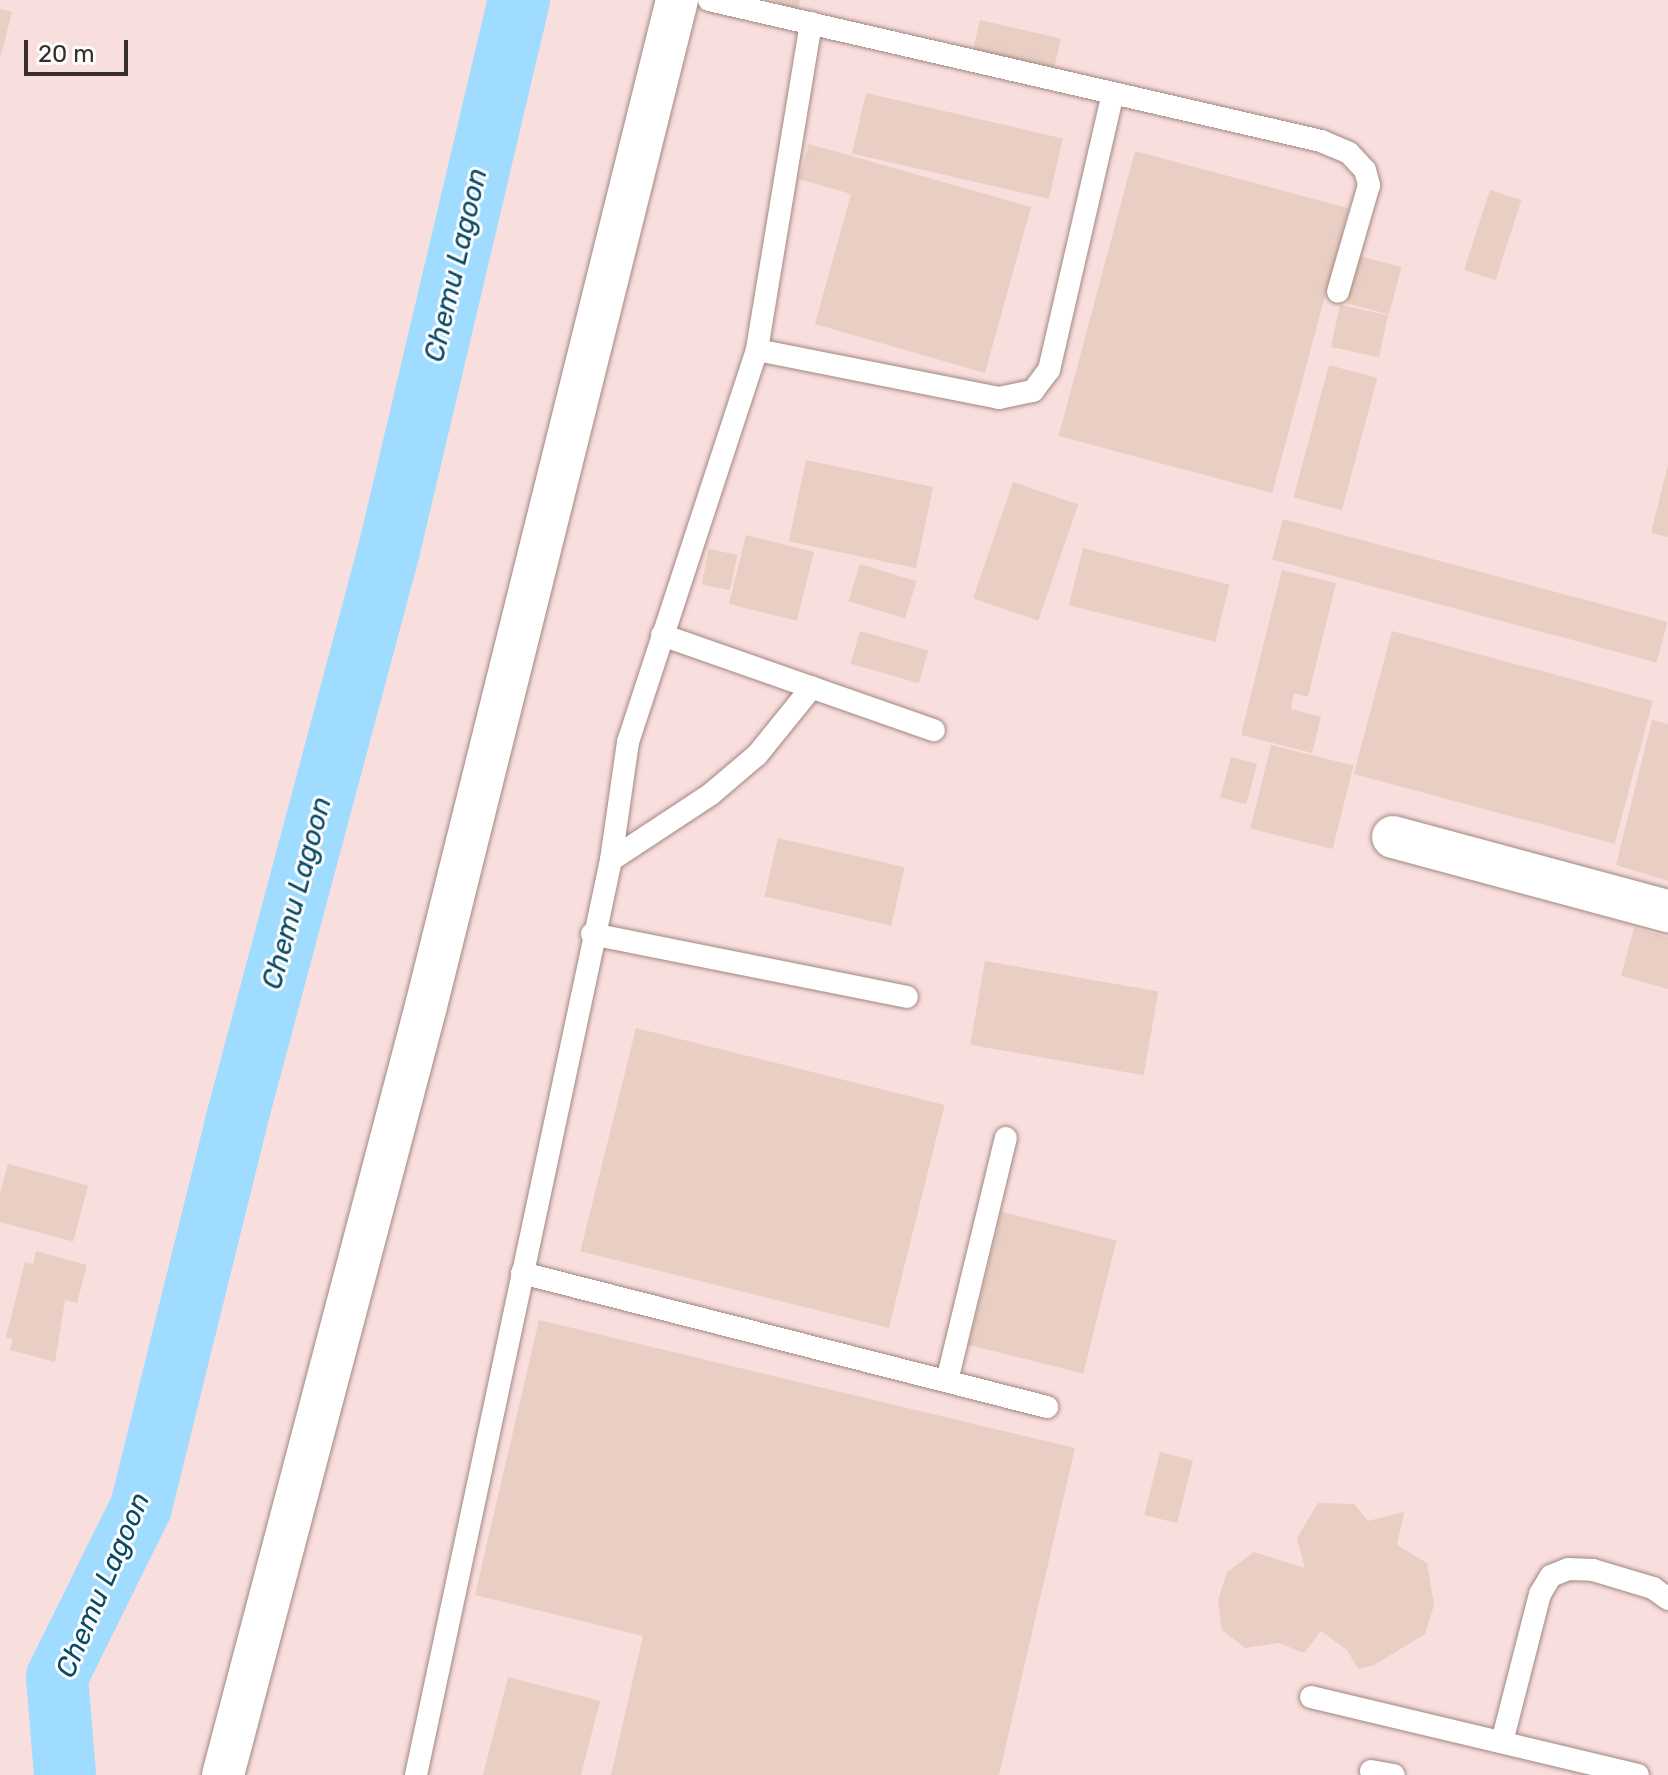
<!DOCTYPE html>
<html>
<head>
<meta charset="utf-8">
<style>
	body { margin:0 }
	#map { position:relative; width:1668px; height:1775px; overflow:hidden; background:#fcece5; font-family:Rubik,sans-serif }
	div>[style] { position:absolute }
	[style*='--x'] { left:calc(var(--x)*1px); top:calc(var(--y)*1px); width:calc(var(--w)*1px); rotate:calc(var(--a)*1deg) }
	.industrial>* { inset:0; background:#f9dede; transform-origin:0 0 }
	.river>* { height:62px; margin:-31px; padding:0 31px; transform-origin:31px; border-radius:31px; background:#9fdcff }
	.building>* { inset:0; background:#e8cec3; transform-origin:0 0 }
	.roads { filter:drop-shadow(0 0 2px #a0887e) drop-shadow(0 0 2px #a0887e) }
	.service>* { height:22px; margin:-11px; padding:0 11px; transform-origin:11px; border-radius:11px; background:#fff }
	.minor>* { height:42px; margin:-21px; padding:0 21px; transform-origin:21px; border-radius:21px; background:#fff }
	span { translate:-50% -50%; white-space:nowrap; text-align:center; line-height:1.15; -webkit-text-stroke:6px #fdfdfd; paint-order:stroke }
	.water-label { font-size:28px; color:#074a66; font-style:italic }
	.scale { position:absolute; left:24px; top:40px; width:104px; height:36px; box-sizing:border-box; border:4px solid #382e2a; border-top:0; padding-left:10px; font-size:24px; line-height:28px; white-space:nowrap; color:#382e2a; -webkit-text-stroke:6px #fdfdfd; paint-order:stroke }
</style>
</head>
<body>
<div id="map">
	<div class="industrial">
		<i style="left:0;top:0;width:1668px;height:1775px"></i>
	</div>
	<div class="river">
		<i style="--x:65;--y:1775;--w:98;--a:-94.7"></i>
		<i style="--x:57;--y:1677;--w:190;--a:-63.7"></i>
		<i style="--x:141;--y:1507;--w:392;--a:-76.1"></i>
		<i style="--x:235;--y:1126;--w:596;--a:-75.03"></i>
		<i style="--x:389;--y:550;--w:565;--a:-76.7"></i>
	</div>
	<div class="building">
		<i style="clip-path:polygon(771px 0,800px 0,798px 10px)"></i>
		<i style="clip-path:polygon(0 9px,12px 12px,1px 55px,0 55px)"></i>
		<i style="left:980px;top:20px;width:83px;height:35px;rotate:13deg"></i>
		<i style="left:866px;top:93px;width:202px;height:62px;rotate:13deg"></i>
		<i style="clip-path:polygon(809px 144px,1031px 207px,985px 373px,815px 324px,851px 194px,799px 179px)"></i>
		<i style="left:1135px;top:151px;width:221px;height:295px;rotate:15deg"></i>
		<i style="left:1490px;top:190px;width:33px;height:84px;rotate:18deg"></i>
		<i style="left:1360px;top:256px;width:43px;height:49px;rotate:15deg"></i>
		<i style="left:1340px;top:305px;width:49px;height:43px;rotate:12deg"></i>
		<i style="left:1329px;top:365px;width:50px;height:137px;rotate:15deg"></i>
		<i style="left:806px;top:460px;width:130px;height:83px;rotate:12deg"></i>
		<i style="clip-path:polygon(1668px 465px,1668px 537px,1651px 533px)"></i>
		<i style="left:1013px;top:482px;width:69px;height:123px;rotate:19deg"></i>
		<i style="left:1283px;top:519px;width:398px;height:42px;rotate:15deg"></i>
		<i style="left:746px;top:535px;width:70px;height:71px;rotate:14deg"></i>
		<i style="left:1083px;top:548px;width:151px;height:59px;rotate:14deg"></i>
		<i style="left:709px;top:549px;width:29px;height:36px;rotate:12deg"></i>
		<i style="left:860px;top:564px;width:59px;height:39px;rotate:17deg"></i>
		<i style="clip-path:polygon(1282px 570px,1336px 583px,1308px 697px,1294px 693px,1291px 709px,1321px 717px,1312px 753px,1241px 735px)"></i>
		<i style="left:860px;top:631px;width:71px;height:34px;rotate:16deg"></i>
		<i style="left:1392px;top:631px;width:270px;height:148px;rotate:15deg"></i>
		<i style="clip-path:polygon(1652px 720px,1668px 724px,1668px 881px,1616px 865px)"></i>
		<i style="left:1271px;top:745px;width:85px;height:86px;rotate:14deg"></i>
		<i style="left:1231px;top:757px;width:27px;height:42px;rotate:15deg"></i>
		<i style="left:778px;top:838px;width:130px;height:60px;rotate:13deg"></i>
		<i style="clip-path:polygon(1634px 928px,1668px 937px,1668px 989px,1621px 976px)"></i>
		<i style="left:985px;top:961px;width:176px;height:85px;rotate:10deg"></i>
		<i style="left:636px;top:1028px;width:318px;height:230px;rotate:14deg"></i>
		<i style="left:8px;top:1164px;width:83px;height:58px;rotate:15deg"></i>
		<i style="left:1002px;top:1212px;width:118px;height:137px;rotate:14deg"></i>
		<i style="clip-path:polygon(36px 1251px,87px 1265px,77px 1303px,65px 1300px,55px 1362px,10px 1350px,13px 1339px,6px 1337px,25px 1262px,33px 1264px)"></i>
		<i style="clip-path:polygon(539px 1320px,1075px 1448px,999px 1775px,611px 1775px,643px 1636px,475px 1595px)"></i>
		<i style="left:1160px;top:1452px;width:34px;height:65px;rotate:14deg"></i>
		<i style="clip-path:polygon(1318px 1503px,1354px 1504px,1368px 1521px,1404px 1512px,1397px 1545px,1427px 1563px,1434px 1605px,1425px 1634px,1374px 1665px,1358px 1669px,1347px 1650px,1321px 1631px,1304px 1653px,1279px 1643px,1245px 1648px,1222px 1630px,1218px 1600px,1227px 1572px,1254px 1552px,1305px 1568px,1297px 1538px)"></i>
		<i style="clip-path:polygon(508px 1677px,600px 1701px,581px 1775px,483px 1775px)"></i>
	</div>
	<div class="roads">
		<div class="service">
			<i style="--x:709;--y:0;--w:628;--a:12.97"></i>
			<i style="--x:1321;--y:141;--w:30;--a:23"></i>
			<i style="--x:1349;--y:153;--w:23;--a:47"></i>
			<i style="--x:1365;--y:170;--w:16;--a:75"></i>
			<i style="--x:1369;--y:185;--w:111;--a:106.2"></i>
			<i style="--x:811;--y:23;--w:331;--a:99.4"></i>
			<i style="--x:757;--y:350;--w:247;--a:11.2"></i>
			<i style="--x:999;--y:398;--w:35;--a:-12"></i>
			<i style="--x:1033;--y:391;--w:26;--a:-53"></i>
			<i style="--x:1049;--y:370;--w:284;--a:-77"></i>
			<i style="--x:662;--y:635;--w:288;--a:19.3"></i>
			<i style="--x:611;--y:860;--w:120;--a:-33.4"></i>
			<i style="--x:711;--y:794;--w:60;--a:-40.3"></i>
			<i style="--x:757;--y:755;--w:87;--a:-51"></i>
			<i style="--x:592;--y:934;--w:321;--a:11.3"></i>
			<i style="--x:522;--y:1273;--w:542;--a:14.32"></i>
			<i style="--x:947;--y:1381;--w:250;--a:-76.4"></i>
			<i style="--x:1311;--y:1697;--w:336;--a:13.4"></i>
			<i style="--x:1502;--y:1742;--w:153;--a:-75.6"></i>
			<i style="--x:1540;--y:1594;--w:21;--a:-59"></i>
			<i style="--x:1551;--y:1576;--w:18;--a:-22"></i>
			<i style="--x:1568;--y:1569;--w:25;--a:2"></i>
			<i style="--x:1593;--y:1570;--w:63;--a:16.7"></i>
			<i style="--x:1653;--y:1588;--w:19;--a:36"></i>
			<i style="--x:1371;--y:1771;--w:23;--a:10"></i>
			<i style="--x:416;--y:1775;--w:936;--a:-77.97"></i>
			<i style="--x:611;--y:860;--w:119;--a:-81.8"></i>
			<i style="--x:628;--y:742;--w:413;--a:-71.8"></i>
		</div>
		<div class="minor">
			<i style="--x:1393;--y:837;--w:285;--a:15.1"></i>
			<i style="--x:223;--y:1775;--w:795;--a:-75.21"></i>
			<i style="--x:426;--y:1006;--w:1037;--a:-75.99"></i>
		</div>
	</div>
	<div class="water-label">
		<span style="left:456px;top:265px;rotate:-77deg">Chemu Lagoon</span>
		<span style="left:297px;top:893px;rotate:-75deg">Chemu Lagoon</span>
		<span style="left:103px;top:1585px;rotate:-67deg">Chemu Lagoon</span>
	</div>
	<div class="scale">20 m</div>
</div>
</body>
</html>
